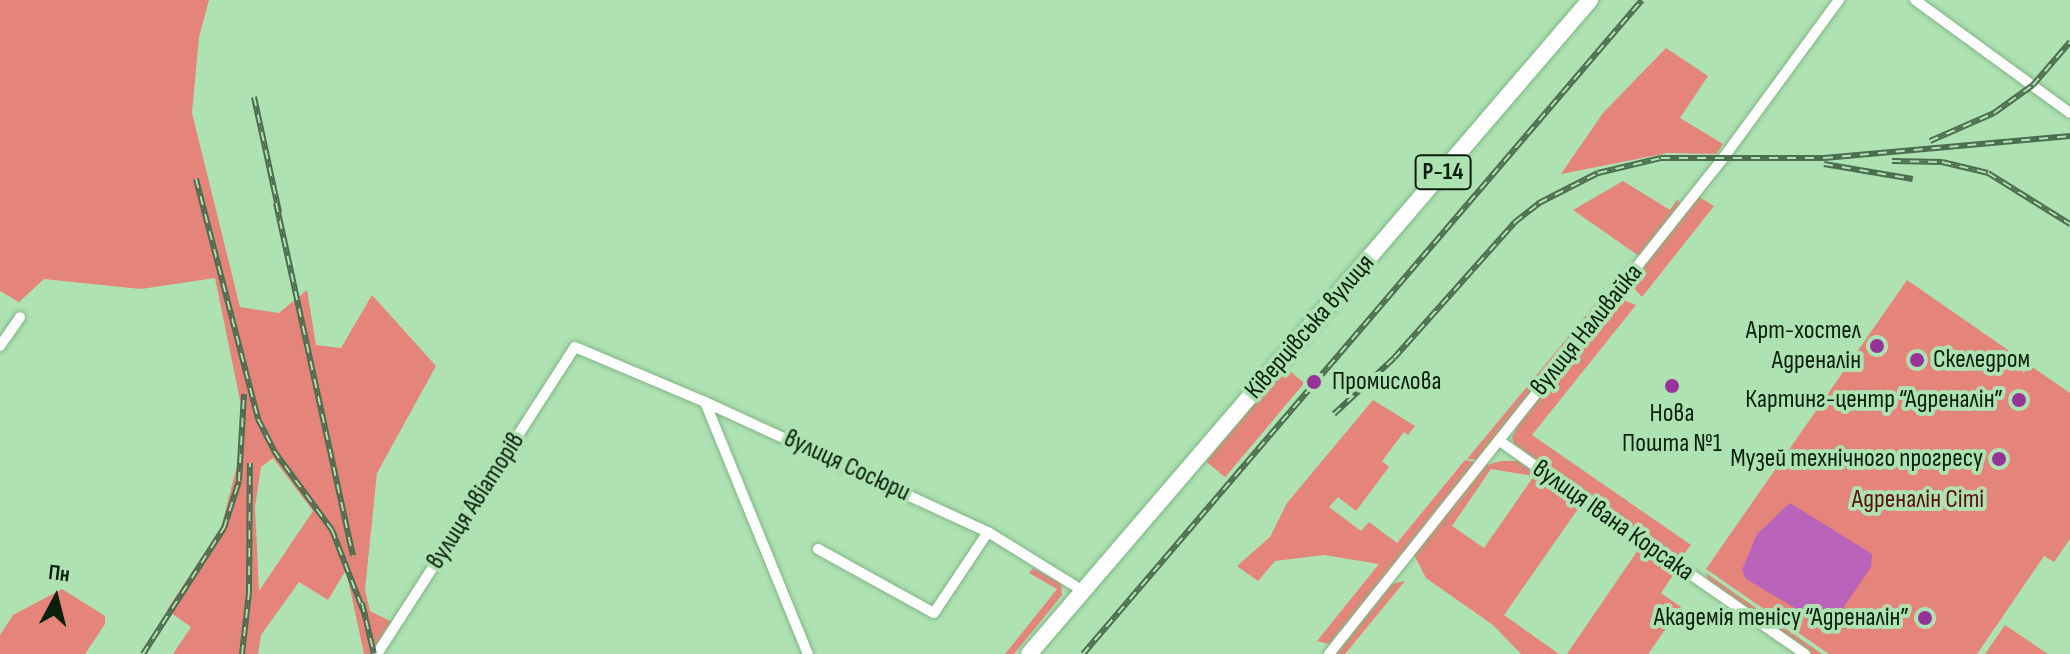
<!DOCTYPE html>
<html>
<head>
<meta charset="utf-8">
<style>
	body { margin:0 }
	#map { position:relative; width:2070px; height:654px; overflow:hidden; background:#aee2b2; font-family:"Sofia Sans Condensed",sans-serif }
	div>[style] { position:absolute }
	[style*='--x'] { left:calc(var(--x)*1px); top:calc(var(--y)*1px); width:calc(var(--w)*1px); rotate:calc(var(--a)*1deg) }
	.green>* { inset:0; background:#e5847a; transform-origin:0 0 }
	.water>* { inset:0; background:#b963ba }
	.roads { filter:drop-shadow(0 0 2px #81b486) drop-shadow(0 0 2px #81b486) }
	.street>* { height:10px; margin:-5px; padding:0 5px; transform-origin:5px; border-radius:5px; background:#fff }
	.primary>* { height:16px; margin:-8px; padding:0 8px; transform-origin:8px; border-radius:8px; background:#fff }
	.rail>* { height:6px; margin-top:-3px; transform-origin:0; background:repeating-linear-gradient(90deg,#aee2b2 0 9px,#4c6d4f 0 18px); box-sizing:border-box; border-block:2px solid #4c6d4f }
	.dots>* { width:22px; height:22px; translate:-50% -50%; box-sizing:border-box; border:4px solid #aee2b2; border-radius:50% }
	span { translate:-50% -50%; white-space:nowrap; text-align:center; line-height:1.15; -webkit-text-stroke:8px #aee2b2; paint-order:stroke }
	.shield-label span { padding:2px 6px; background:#aee2b2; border:2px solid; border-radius:6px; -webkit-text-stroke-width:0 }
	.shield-label { font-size:24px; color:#0b1f0d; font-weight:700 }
	.street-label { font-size:26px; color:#0b1f0d }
	.poi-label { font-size:26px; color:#0b1f0d }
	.right { translate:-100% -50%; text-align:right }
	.left { translate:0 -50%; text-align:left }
	.park-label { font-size:26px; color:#5d0d0d }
	.north { position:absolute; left:16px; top:558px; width:80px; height:80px; -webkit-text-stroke:6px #aee2b2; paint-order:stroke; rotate:7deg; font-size:22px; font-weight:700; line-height:32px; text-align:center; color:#0b1f0d }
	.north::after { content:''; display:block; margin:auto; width:28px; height:36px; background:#0b1f0d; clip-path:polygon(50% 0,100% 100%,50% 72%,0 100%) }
</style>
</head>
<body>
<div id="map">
	<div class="green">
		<i style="clip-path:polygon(evenodd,0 0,209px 0,199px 37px,192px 113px,240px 307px,279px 313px,307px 290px,316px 345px,341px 348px,372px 295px,436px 366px,377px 473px,365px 590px,370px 611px,392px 622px,371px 654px,364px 654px,346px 570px,328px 600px,299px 582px,261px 635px,258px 654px,173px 654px,191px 627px,167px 610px,221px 528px,242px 446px,242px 410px,215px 278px,141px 289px,44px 279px,19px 302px,0 291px,0 0,273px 458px,313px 511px,259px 591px,255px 507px,261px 467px,273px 458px)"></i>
		<i style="clip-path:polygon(1666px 48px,1708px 76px,1680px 118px,1723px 144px,1716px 154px,1668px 153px,1561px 174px,1603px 113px)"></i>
		<i style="clip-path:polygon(1623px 181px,1670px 210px,1677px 200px,1681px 203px,1639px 256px,1573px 210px)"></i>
		<i style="clip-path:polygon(1699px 197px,1714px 206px,1642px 297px,1633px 287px,1635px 277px)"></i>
		<i style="clip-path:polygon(1907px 280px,2070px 393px,2070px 539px,2054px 562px,2044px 556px,1977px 654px,1829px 654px,1706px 569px)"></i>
		<i style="clip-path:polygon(1620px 299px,1636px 305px,1532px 435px,1691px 545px,1679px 560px,1514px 444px,1512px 437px,1519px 422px)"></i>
		<i style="clip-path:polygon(1599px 300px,1603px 302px,1482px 460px,1467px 459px)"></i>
		<i style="left:1285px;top:367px;width:25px;height:123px;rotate:40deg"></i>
		<i style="clip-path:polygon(1373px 400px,1415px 426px,1408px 435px,1404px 432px,1382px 461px,1389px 467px,1356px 511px,1338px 497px,1329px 507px,1361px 531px,1369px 522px,1397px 543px,1465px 460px,1479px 463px,1329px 644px,1317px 641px,1379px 564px,1324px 555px,1275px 561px,1258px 581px,1237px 566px,1270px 537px,1287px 503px)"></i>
		<i style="clip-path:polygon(evenodd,1501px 461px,1518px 461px,1580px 506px,1504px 615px,1559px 654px,1521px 654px,1493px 625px,1426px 578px,1413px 553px,1486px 465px,1501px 461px,1491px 469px,1534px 476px,1484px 548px,1452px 526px,1491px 469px)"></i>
		<i style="clip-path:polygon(1640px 547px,1675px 572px,1661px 593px,1681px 607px,1648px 654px,1567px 654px)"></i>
		<i style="clip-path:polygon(1033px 568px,1061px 583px,1062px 595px,1014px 654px,1005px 654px,1057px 589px,1029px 573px)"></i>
		<i style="clip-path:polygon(1706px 573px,1822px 654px,1812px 654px,1708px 580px)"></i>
		<i style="clip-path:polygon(1405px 581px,1345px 654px,1336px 654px,1392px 584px)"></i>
		<i style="clip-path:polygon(62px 589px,105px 616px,105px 624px,85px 654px,0 654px,0 635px,13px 615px)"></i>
		<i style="clip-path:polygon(2005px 625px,2048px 654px,1985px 654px)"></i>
	</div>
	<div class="water">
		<i style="clip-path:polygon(1790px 503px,1872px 554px,1871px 567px,1833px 623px,1825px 626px,1746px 579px,1742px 570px,1757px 534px)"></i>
	</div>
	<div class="roads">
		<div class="street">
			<i style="--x:1915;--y:0;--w:192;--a:36.1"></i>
			<i style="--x:0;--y:346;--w:35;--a:-55"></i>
			<i style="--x:705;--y:402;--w:311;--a:24.7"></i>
			<i style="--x:988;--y:532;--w:112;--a:31.8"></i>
			<i style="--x:1501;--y:442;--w:371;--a:34.9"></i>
			<i style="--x:818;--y:549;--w:132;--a:28.9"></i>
			<i style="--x:934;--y:613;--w:97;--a:-56.3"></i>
			<i style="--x:377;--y:654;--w:365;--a:-57.2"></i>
			<i style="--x:575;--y:347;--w:141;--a:22.9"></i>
			<i style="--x:705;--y:402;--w:272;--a:67.8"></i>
			<i style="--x:1329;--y:654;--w:635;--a:-51.52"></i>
			<i style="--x:1724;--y:157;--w:195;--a:-53.8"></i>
		</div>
		<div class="primary">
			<i style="--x:1029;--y:654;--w:862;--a:-49.38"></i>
		</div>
	</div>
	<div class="rail">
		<i style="--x:254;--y:97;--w:118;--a:77.7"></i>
		<i style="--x:1930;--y:141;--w:70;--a:-23.6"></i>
		<i style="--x:1994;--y:113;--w:48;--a:-35.7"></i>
		<i style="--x:2033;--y:85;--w:57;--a:-49.3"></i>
		<i style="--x:1892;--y:161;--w:50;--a:1.1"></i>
		<i style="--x:1942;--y:162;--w:47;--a:13.4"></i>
		<i style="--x:1988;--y:173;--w:97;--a:31.9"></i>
		<i style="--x:1824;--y:164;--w:90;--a:9.6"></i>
		<i style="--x:196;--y:179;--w:248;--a:75.5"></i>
		<i style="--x:258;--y:419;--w:36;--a:63"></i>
		<i style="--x:274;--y:451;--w:98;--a:53.7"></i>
		<i style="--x:332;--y:530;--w:91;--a:68.8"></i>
		<i style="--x:276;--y:203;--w:361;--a:77.7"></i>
		<i style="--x:1334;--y:414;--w:82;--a:-43"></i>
		<i style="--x:1394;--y:358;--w:182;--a:-48.3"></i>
		<i style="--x:1515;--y:222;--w:31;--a:-38"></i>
		<i style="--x:1539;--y:203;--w:66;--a:-27"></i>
		<i style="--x:1598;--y:173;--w:65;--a:-13.4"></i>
		<i style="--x:1661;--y:158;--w:163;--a:0"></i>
		<i style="--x:1824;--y:158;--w:247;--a:-5.1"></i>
		<i style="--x:362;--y:603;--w:52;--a:76.8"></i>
		<i style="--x:143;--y:654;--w:150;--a:-57.3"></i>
		<i style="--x:224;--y:528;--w:49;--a:-72.3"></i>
		<i style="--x:239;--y:481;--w:87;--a:-86.7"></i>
		<i style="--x:242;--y:654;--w:61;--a:-83.5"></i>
		<i style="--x:249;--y:593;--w:130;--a:-89.6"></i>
		<i style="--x:1083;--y:654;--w:860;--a:-49.48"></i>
	</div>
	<div class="dots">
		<i style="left:1877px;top:346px;background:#963399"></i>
		<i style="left:1917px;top:360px;background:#963399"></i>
		<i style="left:1314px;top:382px;background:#963399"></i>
		<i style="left:1672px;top:386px;background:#963399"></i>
		<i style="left:2019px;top:400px;background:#963399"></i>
		<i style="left:1999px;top:459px;background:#963399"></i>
		<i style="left:1925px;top:618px;background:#963399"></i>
	</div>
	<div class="shield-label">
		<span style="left:1443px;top:172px">Р-14</span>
	</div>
	<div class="street-label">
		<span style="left:1310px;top:327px;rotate:-49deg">Ківерцівська вулиця</span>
		<span style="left:1587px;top:330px;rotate:-51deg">вулиця Наливайка</span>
		<span style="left:847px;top:466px;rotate:25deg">вулиця Сосюри</span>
		<span style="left:476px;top:501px;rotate:-57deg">вулиця Авіаторів</span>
		<span style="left:1613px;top:521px;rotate:35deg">вулиця Івана Корсака</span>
	</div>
	<div class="poi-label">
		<span class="right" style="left:1861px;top:346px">Арт-хостел<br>Адреналін</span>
		<span class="left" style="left:1933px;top:360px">Скеледром</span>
		<span class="left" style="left:1332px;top:382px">Промислова</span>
		<span class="right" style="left:2003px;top:400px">Картинг-центр “Адреналін”</span>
		<span style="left:1672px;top:429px">Нова<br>Пошта №1</span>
		<span class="right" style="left:1983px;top:459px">Музей технічного прогресу</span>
		<span class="right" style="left:1909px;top:618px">Академія тенісу “Адреналін”</span>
	</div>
	<div class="park-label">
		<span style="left:1918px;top:500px">Адреналін Сіті</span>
	</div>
	<div class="north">Пн</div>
</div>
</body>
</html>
